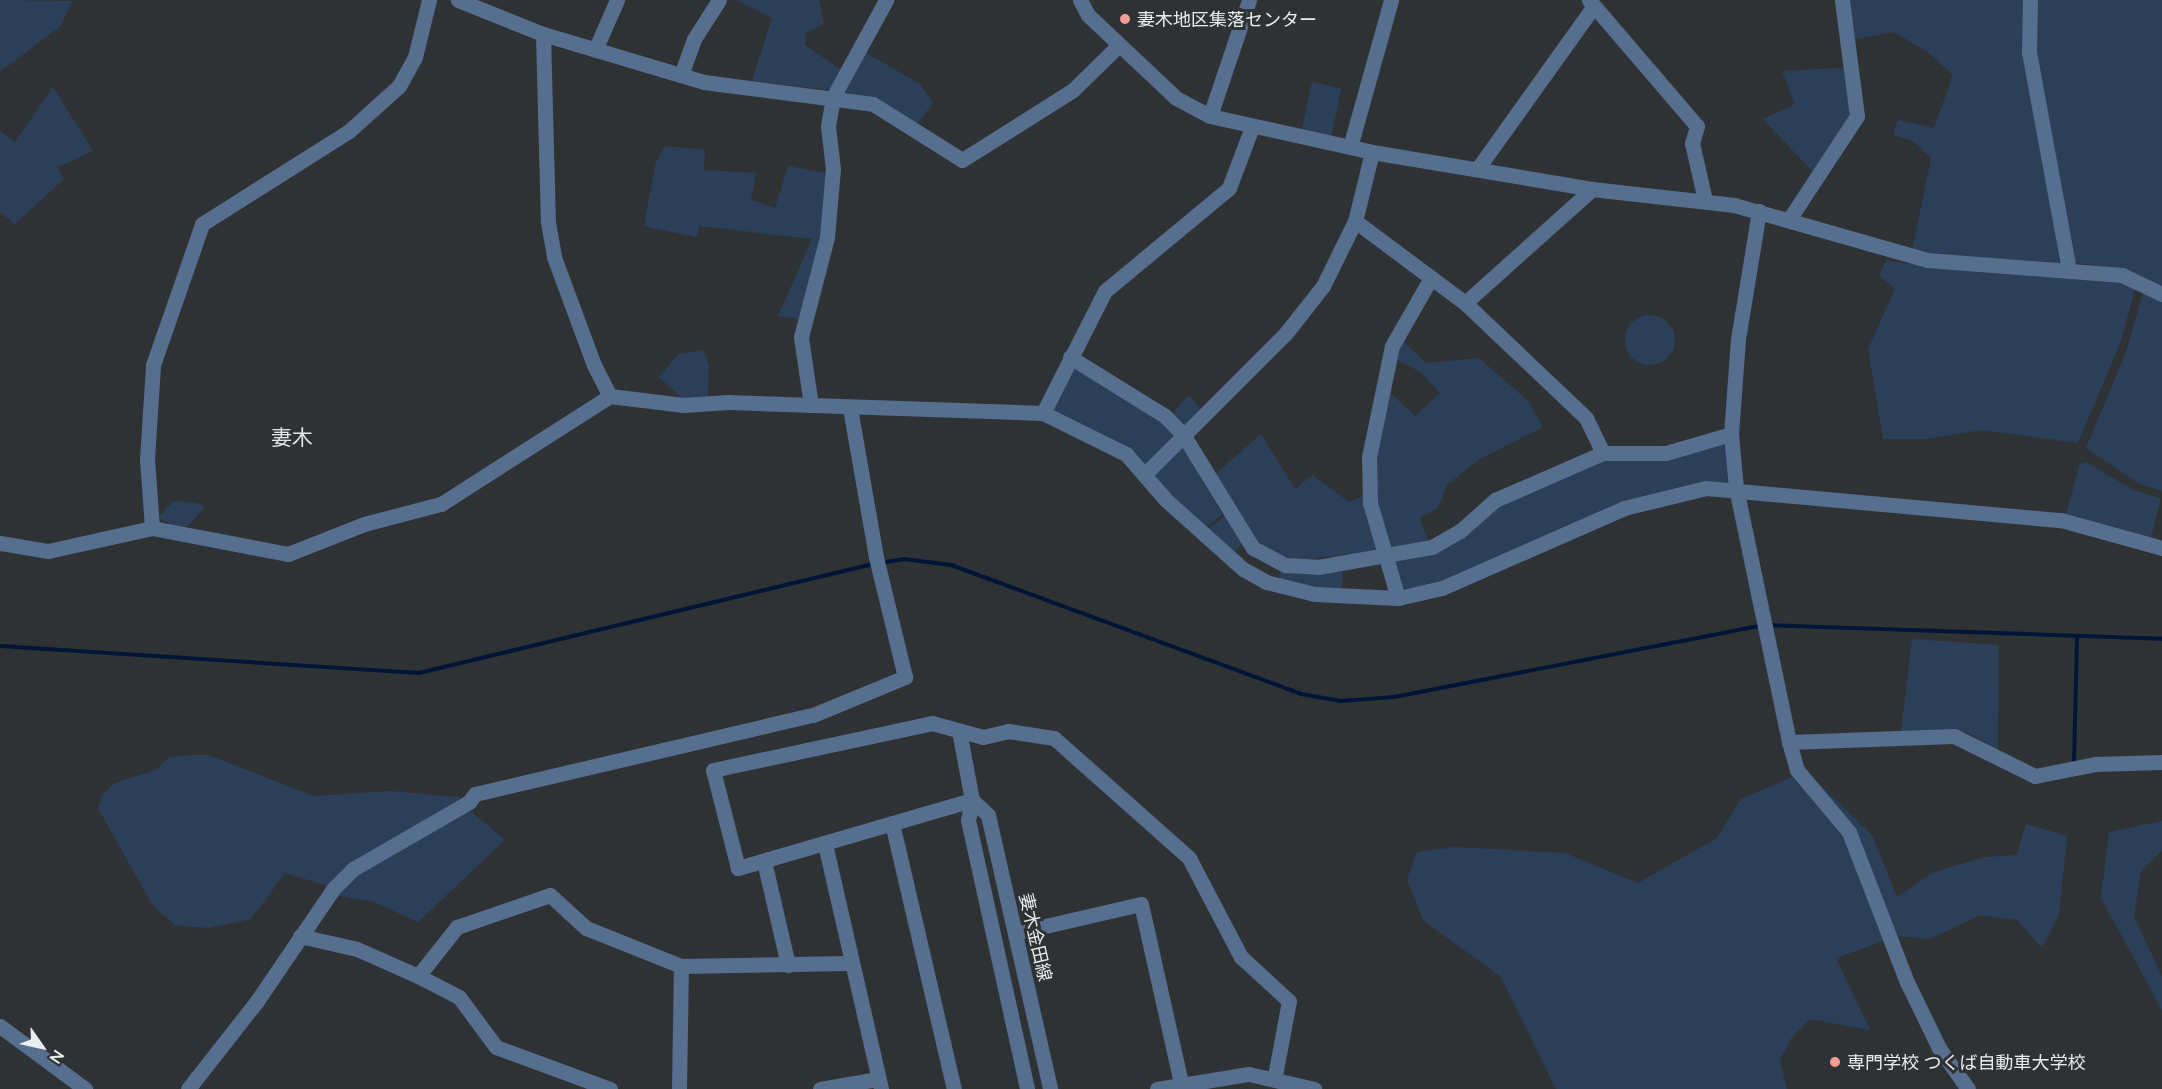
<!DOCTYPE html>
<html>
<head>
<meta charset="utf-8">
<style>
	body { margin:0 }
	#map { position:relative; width:2162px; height:1089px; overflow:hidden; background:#2f3235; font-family:Lato,"Noto Sans JP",sans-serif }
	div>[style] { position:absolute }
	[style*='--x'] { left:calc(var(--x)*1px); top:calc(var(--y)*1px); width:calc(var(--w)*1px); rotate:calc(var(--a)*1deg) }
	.green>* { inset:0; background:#2b3f59; transform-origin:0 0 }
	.round { border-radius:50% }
	.stream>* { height:4px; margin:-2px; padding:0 2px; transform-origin:2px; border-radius:2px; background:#001535 }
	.minor>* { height:15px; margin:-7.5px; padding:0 7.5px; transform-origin:7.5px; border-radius:7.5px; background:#566f8f }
	.dots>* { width:16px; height:16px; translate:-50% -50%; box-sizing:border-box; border:3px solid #2f3235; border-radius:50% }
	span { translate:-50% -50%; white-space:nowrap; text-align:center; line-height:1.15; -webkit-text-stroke:6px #2f3235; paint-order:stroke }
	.poi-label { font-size:18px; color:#eaecee }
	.left { translate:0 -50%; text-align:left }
	.street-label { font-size:18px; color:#eaecee }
	.quarter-label { font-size:21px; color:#e1e4e9 }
	.north { position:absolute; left:12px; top:1017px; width:60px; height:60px; -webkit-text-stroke:4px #2f3235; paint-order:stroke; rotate:124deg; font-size:16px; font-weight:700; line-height:24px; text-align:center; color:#eaecee }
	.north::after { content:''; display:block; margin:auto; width:21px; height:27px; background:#eaecee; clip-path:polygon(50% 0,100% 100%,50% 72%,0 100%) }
</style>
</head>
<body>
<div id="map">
	<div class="green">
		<i style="clip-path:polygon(0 0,72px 1px,61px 26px,0 72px)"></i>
		<i style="clip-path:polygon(736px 0,819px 0,824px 24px,806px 33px,805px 45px,841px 70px,831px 90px,752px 81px,772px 18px)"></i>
		<i style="clip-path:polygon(1847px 0,2024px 0,2060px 265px,1912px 252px,1931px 158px,1913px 141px,1893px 135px,1898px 120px,1934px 128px,1953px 75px,1929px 53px,1894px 32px,1850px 40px)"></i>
		<i style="clip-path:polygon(2035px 0,2162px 0,2162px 287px,2125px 270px,2072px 262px,2034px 50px)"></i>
		<i style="clip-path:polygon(863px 51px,920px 84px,933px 103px,917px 124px,844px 93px)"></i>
		<i style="clip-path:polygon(1843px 68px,1853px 116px,1815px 174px,1763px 119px,1795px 104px,1782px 71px)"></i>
		<i style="left:1312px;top:82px;width:30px;height:51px;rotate:12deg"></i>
		<i style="clip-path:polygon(53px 87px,93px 151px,58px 167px,64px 179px,15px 224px,0 212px,0 131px,15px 142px)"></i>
		<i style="clip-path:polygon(665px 146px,705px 150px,704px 170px,756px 173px,751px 200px,775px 208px,788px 166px,826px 173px,824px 239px,799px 320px,778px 316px,812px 239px,699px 226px,697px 237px,644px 226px,656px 162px)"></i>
		<i style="clip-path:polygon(1886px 261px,1977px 272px,2117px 280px,2135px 289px,2121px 341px,2078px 443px,1982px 430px,1926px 439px,1883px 439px,1868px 349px,1895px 289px,1879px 275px)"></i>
		<i style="clip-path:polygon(2143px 293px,2162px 300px,2162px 491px,2138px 483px,2086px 448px,2126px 352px)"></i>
		<i class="round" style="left:1625px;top:315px;width:50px;height:50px"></i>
		<i style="clip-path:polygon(1402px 340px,1426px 363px,1479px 358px,1528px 401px,1543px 427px,1480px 459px,1447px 485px,1438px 508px,1420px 518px,1429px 543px,1392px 551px,1373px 501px,1372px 465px,1387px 390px,1415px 416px,1440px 393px,1420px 372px,1396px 359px)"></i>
		<i style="clip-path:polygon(703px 350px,709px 365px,708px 396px,683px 399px,659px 377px,679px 354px)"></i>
		<i style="clip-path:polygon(1076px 365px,1176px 433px,1148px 467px,1053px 414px,1050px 407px)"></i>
		<i style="clip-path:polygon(1189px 395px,1202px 410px,1186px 426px,1174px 420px,1174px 411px)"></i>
		<i style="clip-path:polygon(1261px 434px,1295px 489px,1313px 475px,1349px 502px,1363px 496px,1378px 551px,1300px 560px,1261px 550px,1211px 478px)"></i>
		<i style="clip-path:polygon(1726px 441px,1730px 483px,1702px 483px,1439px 585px,1401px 589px,1393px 562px,1486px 511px,1597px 460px)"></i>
		<i style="clip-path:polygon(1181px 444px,1222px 514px,1206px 528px,1153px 478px)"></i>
		<i style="clip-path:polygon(2086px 462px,2135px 491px,2161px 498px,2150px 542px,2066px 514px,2080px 464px)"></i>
		<i style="clip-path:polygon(174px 501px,197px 503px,205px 507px,188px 526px,175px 526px,157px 518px)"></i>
		<i style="clip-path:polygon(1225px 516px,1243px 543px,1232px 554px,1207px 530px)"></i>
		<i style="clip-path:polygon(1342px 568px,1343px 593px,1278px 581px,1281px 570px)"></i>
		<i style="clip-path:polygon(1912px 639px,1999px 645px,1998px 750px,1967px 733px,1901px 732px)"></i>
		<i style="clip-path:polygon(194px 755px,208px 755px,314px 796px,390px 791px,467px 798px,328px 886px,285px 873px,251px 919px,209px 928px,175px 925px,153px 906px,98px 808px,102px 795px,115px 783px,156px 770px,169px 757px)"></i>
		<i style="clip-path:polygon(1806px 771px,1872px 835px,1897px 897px,1934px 872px,1985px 857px,2017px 855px,2026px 824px,2067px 836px,2059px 915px,2042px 948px,2017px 920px,1980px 915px,1930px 939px,1897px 936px,1836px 958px,1870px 1030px,1810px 1019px,1792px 1037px,1780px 1060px,1787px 1089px,1556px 1089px,1501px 977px,1423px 920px,1407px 879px,1417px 852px,1455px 847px,1565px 853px,1638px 883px,1717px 838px,1741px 799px)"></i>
		<i style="clip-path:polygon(469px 810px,505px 840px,418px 922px,374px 902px,335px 895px,357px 873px)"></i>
		<i style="clip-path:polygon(2162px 821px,2162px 851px,2141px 871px,2134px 917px,2162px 976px,2162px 1010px,2101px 898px,2109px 832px)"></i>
	</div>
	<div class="stream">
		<i style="--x:881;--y:563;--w:23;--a:-10"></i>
		<i style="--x:904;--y:559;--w:47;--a:7.3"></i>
		<i style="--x:951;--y:565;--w:373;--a:20.2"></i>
		<i style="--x:1301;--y:694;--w:40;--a:10"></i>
		<i style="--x:1340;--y:701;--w:54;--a:-4.2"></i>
		<i style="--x:1394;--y:697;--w:373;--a:-11"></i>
		<i style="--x:1767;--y:625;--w:395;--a:2"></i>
		<i style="--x:0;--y:646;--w:420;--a:3.7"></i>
		<i style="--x:419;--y:673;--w:468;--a:-13.5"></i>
		<i style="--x:2074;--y:762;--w:125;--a:-88.6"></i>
	</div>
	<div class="minor">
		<i style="--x:458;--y:0;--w:92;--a:21.8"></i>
		<i style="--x:543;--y:34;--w:168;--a:16.6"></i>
		<i style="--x:704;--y:82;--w:170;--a:7.4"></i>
		<i style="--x:873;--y:104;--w:105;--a:32.2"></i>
		<i style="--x:962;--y:160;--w:131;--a:-32.2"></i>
		<i style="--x:1073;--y:90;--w:64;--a:-44.4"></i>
		<i style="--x:1080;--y:0;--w:17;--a:62"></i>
		<i style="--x:1088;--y:15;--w:121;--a:43.3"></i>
		<i style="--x:1176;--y:98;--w:38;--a:28"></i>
		<i style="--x:1210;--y:116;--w:166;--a:12.5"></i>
		<i style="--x:1372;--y:152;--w:223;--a:9.5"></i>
		<i style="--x:1592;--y:189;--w:143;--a:6.4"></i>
		<i style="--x:1734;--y:205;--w:201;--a:15.9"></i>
		<i style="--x:1927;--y:260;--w:196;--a:4.4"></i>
		<i style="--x:2122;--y:275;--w:44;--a:25.4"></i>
		<i style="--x:1589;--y:0;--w:166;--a:49.4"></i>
		<i style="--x:1697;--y:126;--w:18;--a:106"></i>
		<i style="--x:1692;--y:143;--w:58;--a:77.2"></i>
		<i style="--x:2030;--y:0;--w:52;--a:91.1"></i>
		<i style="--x:2029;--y:52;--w:223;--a:79.6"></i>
		<i style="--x:543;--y:34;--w:188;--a:88.5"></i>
		<i style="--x:548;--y:222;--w:36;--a:80"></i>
		<i style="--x:554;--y:257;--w:115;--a:69.7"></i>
		<i style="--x:594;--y:365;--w:35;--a:63"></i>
		<i style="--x:595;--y:50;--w:55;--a:-66.3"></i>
		<i style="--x:681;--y:75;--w:38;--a:-70"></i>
		<i style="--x:694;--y:39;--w:46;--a:-57.3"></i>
		<i style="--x:1210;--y:116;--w:122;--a:-71.4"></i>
		<i style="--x:1350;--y:147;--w:153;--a:-74.4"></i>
		<i style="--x:1372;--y:152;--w:71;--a:103.8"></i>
		<i style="--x:1355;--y:221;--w:137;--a:36.7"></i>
		<i style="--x:1465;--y:303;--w:167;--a:43.5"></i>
		<i style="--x:1586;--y:418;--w:39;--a:64"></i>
		<i style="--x:1478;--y:168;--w:199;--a:-54.4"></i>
		<i style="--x:1759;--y:211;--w:130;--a:99.3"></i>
		<i style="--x:1738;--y:339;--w:95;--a:94.2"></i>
		<i style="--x:1731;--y:434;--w:54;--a:84.7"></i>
		<i style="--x:1736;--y:488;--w:259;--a:78.2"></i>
		<i style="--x:1789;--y:742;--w:29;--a:74"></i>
		<i style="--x:1797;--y:770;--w:81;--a:50"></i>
		<i style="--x:1849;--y:832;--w:161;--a:68.9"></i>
		<i style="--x:1907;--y:982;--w:73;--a:64.1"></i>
		<i style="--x:1939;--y:1048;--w:50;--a:54.7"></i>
		<i style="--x:1790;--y:218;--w:122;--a:-56.7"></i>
		<i style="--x:1857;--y:116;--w:117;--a:-97.4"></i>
		<i style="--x:1465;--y:303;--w:171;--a:-41.9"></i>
		<i style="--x:1070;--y:357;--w:112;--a:31.8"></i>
		<i style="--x:1165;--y:416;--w:28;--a:46"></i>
		<i style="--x:1184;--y:436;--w:132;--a:58.4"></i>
		<i style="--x:1253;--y:548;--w:36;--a:28"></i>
		<i style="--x:1285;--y:565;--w:33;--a:3"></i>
		<i style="--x:1318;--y:567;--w:116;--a:-10"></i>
		<i style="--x:1432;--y:547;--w:32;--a:-30"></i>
		<i style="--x:1460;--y:531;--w:47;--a:-41.5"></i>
		<i style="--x:1495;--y:500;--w:118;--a:-23.5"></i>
		<i style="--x:1603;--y:453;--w:63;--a:0"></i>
		<i style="--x:1666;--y:453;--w:68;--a:-16.3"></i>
		<i style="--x:811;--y:405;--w:69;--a:-98.4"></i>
		<i style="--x:801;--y:337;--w:103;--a:-75.4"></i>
		<i style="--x:827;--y:237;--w:68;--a:-85"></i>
		<i style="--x:833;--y:169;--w:43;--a:-96.6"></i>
		<i style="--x:828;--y:126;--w:29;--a:-80"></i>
		<i style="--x:833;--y:97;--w:111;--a:-61.3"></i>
		<i style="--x:1043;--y:413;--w:137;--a:-63.1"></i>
		<i style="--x:1105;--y:291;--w:161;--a:-39.7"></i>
		<i style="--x:1229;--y:188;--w:65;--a:-69.3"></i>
		<i style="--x:1144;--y:475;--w:201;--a:-45"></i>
		<i style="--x:1286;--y:333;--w:60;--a:-51.8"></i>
		<i style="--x:1323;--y:286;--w:72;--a:-63.8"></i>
		<i style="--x:152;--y:528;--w:69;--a:-94.1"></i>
		<i style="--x:147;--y:459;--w:94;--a:-86.3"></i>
		<i style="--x:153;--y:365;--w:149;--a:-70.8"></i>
		<i style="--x:202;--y:224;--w:174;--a:-32.3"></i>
		<i style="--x:349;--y:131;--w:67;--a:-42"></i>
		<i style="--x:399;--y:86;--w:33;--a:-61"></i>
		<i style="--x:415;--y:57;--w:59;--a:-76.2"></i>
		<i style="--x:0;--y:543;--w:49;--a:9.5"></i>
		<i style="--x:48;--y:551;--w:107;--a:-12.5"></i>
		<i style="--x:152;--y:528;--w:138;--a:10.8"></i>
		<i style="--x:288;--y:554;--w:82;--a:-21.5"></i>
		<i style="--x:364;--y:524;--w:80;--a:-14.6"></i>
		<i style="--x:441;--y:504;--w:201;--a:-32.6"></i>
		<i style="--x:610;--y:396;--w:74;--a:7"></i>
		<i style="--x:683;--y:405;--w:45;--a:-3.8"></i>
		<i style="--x:728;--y:402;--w:315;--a:2"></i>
		<i style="--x:1043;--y:413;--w:93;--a:26.3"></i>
		<i style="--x:1126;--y:454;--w:61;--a:49"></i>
		<i style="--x:1166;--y:500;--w:103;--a:41.9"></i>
		<i style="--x:1243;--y:569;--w:26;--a:29"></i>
		<i style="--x:1266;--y:582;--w:50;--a:13.8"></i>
		<i style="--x:1315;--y:594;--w:83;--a:2.8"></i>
		<i style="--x:1398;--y:598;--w:45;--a:-12.8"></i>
		<i style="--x:1442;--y:588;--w:199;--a:-23.7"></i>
		<i style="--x:1624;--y:508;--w:84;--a:-13.7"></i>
		<i style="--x:1706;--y:488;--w:356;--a:5.2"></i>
		<i style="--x:2061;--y:520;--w:105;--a:15.5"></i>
		<i style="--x:1398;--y:598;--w:99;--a:-106.4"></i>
		<i style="--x:1370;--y:503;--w:46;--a:-91.2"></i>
		<i style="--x:1369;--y:457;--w:113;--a:-78.3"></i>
		<i style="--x:1392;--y:346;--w:78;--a:-60.2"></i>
		<i style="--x:959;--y:731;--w:70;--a:79.3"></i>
		<i style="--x:972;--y:800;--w:20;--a:101"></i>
		<i style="--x:968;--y:820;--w:275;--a:77.6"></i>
		<i style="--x:1789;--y:742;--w:165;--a:-2.1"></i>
		<i style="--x:1954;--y:736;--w:90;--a:26.3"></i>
		<i style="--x:2035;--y:776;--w:61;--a:-11.3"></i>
		<i style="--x:2095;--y:764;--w:67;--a:-1.7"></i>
		<i style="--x:972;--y:800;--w:244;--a:163.8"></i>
		<i style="--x:738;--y:868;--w:101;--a:-104.3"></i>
		<i style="--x:713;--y:770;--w:224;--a:-12.1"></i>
		<i style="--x:932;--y:723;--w:53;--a:15.4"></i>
		<i style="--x:983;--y:737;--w:26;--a:-13"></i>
		<i style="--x:1008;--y:731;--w:47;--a:8.7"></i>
		<i style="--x:1054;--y:738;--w:181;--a:41.6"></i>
		<i style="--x:1189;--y:858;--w:112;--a:62.3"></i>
		<i style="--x:1241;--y:957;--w:65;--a:42.5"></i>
		<i style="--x:1289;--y:1001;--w:76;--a:100.6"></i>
		<i style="--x:972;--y:800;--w:22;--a:43"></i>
		<i style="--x:988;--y:815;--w:281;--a:77.2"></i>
		<i style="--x:892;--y:823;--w:273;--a:76.9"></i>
		<i style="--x:825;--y:844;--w:251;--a:77.1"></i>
		<i style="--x:764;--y:861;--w:107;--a:77"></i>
		<i style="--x:1015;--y:933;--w:129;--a:-13"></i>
		<i style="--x:1141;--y:904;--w:183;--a:77.4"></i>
		<i style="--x:300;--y:936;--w:58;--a:12.8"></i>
		<i style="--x:357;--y:949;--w:67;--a:23.9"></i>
		<i style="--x:0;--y:1026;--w:106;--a:36.5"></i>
		<i style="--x:188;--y:1089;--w:112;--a:-51.9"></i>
		<i style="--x:257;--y:1001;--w:135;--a:-55.8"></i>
		<i style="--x:333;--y:889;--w:28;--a:-45"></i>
		<i style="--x:353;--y:869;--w:134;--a:-30"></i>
		<i style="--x:469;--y:802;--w:10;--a:-53"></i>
		<i style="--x:475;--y:794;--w:347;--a:-13.2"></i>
		<i style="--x:813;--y:715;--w:100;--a:-22.4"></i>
		<i style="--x:905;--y:677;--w:123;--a:-103.6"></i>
		<i style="--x:876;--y:557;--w:151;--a:-99.9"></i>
		<i style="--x:610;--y:1089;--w:121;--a:-159.8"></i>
		<i style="--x:496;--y:1047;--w:62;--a:-126.5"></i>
		<i style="--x:459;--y:997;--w:46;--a:-152.9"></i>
		<i style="--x:418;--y:976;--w:63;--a:-51.5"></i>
		<i style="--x:457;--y:927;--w:98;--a:-19"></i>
		<i style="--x:550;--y:895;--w:49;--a:42.5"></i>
		<i style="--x:586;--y:928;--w:102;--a:21.8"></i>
		<i style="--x:681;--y:966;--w:169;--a:-1"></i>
		<i style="--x:679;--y:1089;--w:123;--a:-89.1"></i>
		<i style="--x:820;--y:1089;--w:59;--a:-9.8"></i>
		<i style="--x:1157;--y:1089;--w:93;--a:-9.3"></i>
		<i style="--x:1249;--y:1074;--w:67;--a:13"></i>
	</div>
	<div class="dots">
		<i style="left:1125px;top:19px;background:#f59b97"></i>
		<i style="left:1835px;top:1062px;background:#f59b97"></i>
	</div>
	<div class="poi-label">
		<span class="left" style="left:1137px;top:19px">妻木地区集落センター</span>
		<span class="left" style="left:1847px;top:1062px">専門学校 つくば自動車大学校</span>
	</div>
	<div class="street-label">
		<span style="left:1036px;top:937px;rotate:77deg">妻木金田線</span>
	</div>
	<div class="quarter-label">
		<span style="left:292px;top:437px">妻木</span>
	</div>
	<div class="north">N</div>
</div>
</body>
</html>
